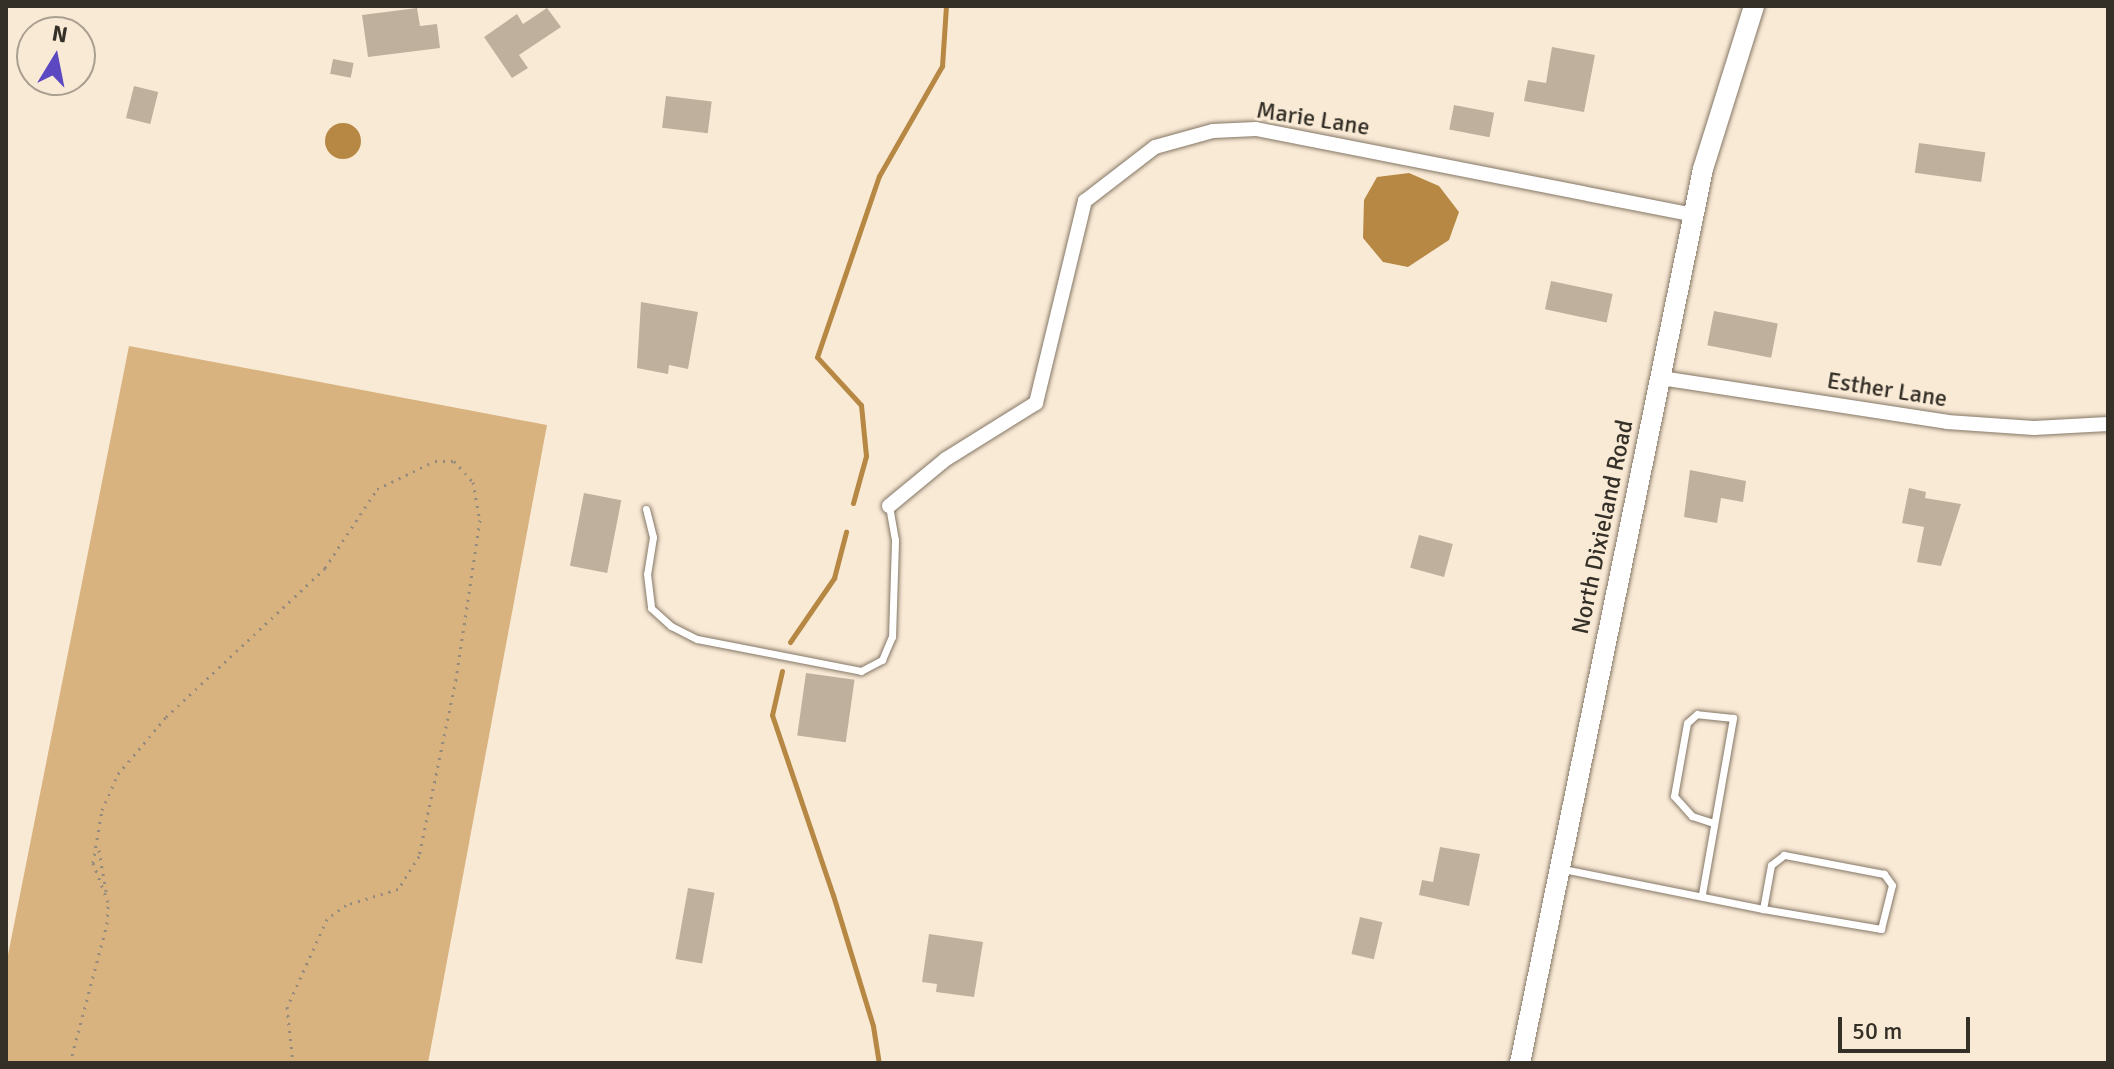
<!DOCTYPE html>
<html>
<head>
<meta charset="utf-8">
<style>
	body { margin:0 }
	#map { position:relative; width:2114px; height:1069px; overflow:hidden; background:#f9ead6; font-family:Signika,sans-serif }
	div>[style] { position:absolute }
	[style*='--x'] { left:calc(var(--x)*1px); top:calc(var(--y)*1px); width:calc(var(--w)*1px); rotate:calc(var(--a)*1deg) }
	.green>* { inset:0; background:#d8b37f }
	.water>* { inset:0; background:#b68844 }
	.round { border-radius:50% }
	.stream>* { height:5px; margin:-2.5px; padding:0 2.5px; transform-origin:2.5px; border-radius:2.5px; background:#b68844 }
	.building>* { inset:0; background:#beb09d; transform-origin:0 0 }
	.path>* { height:3px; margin-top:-1.5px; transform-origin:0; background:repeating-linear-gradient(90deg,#958b7d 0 2px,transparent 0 8px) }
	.roads { filter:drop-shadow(0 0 2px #857766) drop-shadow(0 0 2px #857766) }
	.lane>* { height:7px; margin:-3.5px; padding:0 3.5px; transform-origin:3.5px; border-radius:3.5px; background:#fff }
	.street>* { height:14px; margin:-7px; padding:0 7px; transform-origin:7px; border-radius:7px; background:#fff }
	.secondary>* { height:20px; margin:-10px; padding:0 10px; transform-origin:10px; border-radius:10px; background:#fff }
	span { translate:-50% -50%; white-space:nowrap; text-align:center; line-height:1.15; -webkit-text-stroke:6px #f9ead6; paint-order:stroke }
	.street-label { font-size:24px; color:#342f27 }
	.frame { position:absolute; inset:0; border:8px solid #342f27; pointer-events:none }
	.north { position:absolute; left:16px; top:16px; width:80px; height:80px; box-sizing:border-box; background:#f9ead6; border:2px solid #aa9f90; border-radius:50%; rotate:10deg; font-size:22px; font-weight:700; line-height:32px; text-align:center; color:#342f27 }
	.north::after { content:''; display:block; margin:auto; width:28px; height:36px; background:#5c48c1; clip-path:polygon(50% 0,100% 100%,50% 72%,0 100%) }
	.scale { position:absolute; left:1838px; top:1017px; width:132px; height:36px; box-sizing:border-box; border:4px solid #342f27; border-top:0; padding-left:10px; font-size:24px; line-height:28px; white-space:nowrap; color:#342f27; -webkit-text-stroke:6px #f9ead6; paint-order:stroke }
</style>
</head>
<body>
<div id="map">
	<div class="green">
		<i style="clip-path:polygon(129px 346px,547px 425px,428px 1063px,6px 1063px,6px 965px)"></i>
	</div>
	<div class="water">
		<i class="round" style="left:325px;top:123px;width:36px;height:36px"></i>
		<i style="clip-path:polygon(1409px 173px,1439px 186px,1459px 212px,1449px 240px,1408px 267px,1383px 262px,1363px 238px,1364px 200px,1377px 177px)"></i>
	</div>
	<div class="stream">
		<i style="--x:853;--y:503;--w:49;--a:-74.5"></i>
		<i style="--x:866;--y:456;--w:51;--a:-95.6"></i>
		<i style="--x:861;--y:405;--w:65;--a:-132.5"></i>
		<i style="--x:817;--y:357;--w:191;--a:-71.1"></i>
		<i style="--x:879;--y:176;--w:127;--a:-60.2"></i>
		<i style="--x:942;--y:66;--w:60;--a:-86.2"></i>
		<i style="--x:790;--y:642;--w:78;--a:-55.5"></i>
		<i style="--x:834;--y:578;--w:48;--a:-75.4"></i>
		<i style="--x:782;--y:671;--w:45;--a:102.8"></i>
		<i style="--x:772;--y:715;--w:190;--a:71.3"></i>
		<i style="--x:833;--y:895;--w:137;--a:73"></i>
		<i style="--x:873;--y:1026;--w:37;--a:81"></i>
	</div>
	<div class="building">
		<i style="clip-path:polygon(417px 8px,420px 26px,437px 24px,440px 48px,368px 57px,362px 15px)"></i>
		<i style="clip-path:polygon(547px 8px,561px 27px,519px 55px,528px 68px,512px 78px,484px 37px,517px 14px,523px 24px)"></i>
		<i style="clip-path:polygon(1552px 47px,1595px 55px,1584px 112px,1524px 101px,1528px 80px,1546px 83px)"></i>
		<i style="left:333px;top:59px;width:21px;height:15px;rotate:11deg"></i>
		<i style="left:134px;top:86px;width:25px;height:33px;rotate:14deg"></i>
		<i style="left:666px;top:96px;width:46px;height:32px;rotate:7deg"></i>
		<i style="left:1454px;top:105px;width:41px;height:25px;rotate:11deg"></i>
		<i style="left:1919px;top:143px;width:67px;height:30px;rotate:8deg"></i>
		<i style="left:1551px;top:281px;width:63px;height:29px;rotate:12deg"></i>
		<i style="clip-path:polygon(641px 302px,698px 312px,688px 369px,669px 365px,668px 374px,637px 368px)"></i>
		<i style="left:1714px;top:311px;width:65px;height:35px;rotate:11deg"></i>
		<i style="clip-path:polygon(1690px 470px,1746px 481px,1743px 502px,1721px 498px,1717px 523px,1684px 517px)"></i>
		<i style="clip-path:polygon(1909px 488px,1926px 492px,1925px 498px,1961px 504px,1941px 566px,1917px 562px,1924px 527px,1902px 523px)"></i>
		<i style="left:584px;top:493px;width:38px;height:74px;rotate:11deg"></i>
		<i style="left:1419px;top:535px;width:35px;height:34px;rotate:15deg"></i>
		<i style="left:806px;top:673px;width:49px;height:63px;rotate:8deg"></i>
		<i style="clip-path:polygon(1440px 847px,1480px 854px,1469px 906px,1419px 895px,1422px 880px,1433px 882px)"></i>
		<i style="left:688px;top:888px;width:27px;height:72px;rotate:10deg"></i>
		<i style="left:1360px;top:917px;width:23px;height:38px;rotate:13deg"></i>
		<i style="clip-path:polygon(929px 934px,983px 942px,974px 997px,936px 992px,937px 984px,922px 982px)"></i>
	</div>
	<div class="path">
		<i style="--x:99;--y:850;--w:48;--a:80.3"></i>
		<i style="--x:70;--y:1063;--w:144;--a:-75.1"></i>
		<i style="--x:107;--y:924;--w:22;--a:-87"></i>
		<i style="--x:108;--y:902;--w:42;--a:-111"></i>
		<i style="--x:93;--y:863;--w:54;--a:-80.4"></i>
		<i style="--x:102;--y:810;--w:39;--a:-66"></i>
		<i style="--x:118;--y:774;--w:75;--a:-49.9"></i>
		<i style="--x:166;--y:717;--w:218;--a:-43.1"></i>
		<i style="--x:325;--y:568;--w:95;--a:-56.6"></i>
		<i style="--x:377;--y:489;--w:64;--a:-25.8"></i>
		<i style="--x:435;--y:461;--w:19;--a:0"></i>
		<i style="--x:454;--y:461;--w:28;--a:48"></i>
		<i style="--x:473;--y:482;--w:39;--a:80"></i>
		<i style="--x:480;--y:520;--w:161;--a:98.6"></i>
		<i style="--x:456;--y:679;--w:181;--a:101.8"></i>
		<i style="--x:419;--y:856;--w:39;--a:122"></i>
		<i style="--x:398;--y:889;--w:54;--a:162.9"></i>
		<i style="--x:346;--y:905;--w:24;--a:144"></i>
		<i style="--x:327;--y:919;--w:97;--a:114.4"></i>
		<i style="--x:287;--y:1007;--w:56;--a:83.9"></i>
	</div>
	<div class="roads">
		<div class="lane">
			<i style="--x:646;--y:509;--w:29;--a:76"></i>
			<i style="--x:653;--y:537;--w:37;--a:99"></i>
			<i style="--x:647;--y:574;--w:34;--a:83"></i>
			<i style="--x:651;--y:608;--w:27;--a:42"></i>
			<i style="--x:671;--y:626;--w:29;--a:27"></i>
			<i style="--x:697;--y:639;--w:167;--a:11"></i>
			<i style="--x:861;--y:671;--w:24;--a:-28"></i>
			<i style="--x:882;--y:660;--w:25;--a:-67"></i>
			<i style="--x:892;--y:637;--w:97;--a:-88.2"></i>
			<i style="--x:895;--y:540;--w:35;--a:-100"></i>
			<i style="--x:1563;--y:869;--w:204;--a:11.3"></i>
			<i style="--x:1763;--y:909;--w:120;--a:9.6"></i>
			<i style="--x:1881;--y:929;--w:45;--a:-76"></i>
			<i style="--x:1892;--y:885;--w:14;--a:-126"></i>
			<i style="--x:1884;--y:874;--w:102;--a:-169.2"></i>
			<i style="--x:1784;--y:855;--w:16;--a:142"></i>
			<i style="--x:1771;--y:865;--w:45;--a:100.3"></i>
			<i style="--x:1702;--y:894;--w:179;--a:-80"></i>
			<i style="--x:1733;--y:718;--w:36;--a:-174"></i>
			<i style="--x:1697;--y:714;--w:13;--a:138"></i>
			<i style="--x:1687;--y:723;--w:74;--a:100.1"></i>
			<i style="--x:1674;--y:796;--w:27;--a:48"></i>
			<i style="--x:1692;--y:816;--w:23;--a:18"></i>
		</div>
		<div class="street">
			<i style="--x:1661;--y:378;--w:289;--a:8.7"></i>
			<i style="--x:1947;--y:422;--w:87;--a:3.9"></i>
			<i style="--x:2034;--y:428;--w:74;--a:-3.1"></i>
			<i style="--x:889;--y:506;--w:74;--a:-39.5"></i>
			<i style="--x:946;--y:459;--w:106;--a:-31.9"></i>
			<i style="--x:1036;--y:403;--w:208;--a:-76.4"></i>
			<i style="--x:1085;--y:201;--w:88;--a:-37.6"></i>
			<i style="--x:1155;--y:147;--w:60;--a:-15.4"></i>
			<i style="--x:1213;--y:131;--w:43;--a:-2.7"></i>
			<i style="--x:1256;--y:129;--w:448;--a:11.1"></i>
		</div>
		<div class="secondary">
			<i style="--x:1520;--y:1063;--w:913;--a:-78.43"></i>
			<i style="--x:1703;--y:169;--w:171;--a:-72.6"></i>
		</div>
	</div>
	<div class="street-label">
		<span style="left:1313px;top:119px;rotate:9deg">Marie Lane</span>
		<span style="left:1887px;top:390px;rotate:9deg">Esther Lane</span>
		<span style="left:1603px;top:527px;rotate:-78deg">North Dixieland Road</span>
	</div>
	<div class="frame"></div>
	<div class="north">N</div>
	<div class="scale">50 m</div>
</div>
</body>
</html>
